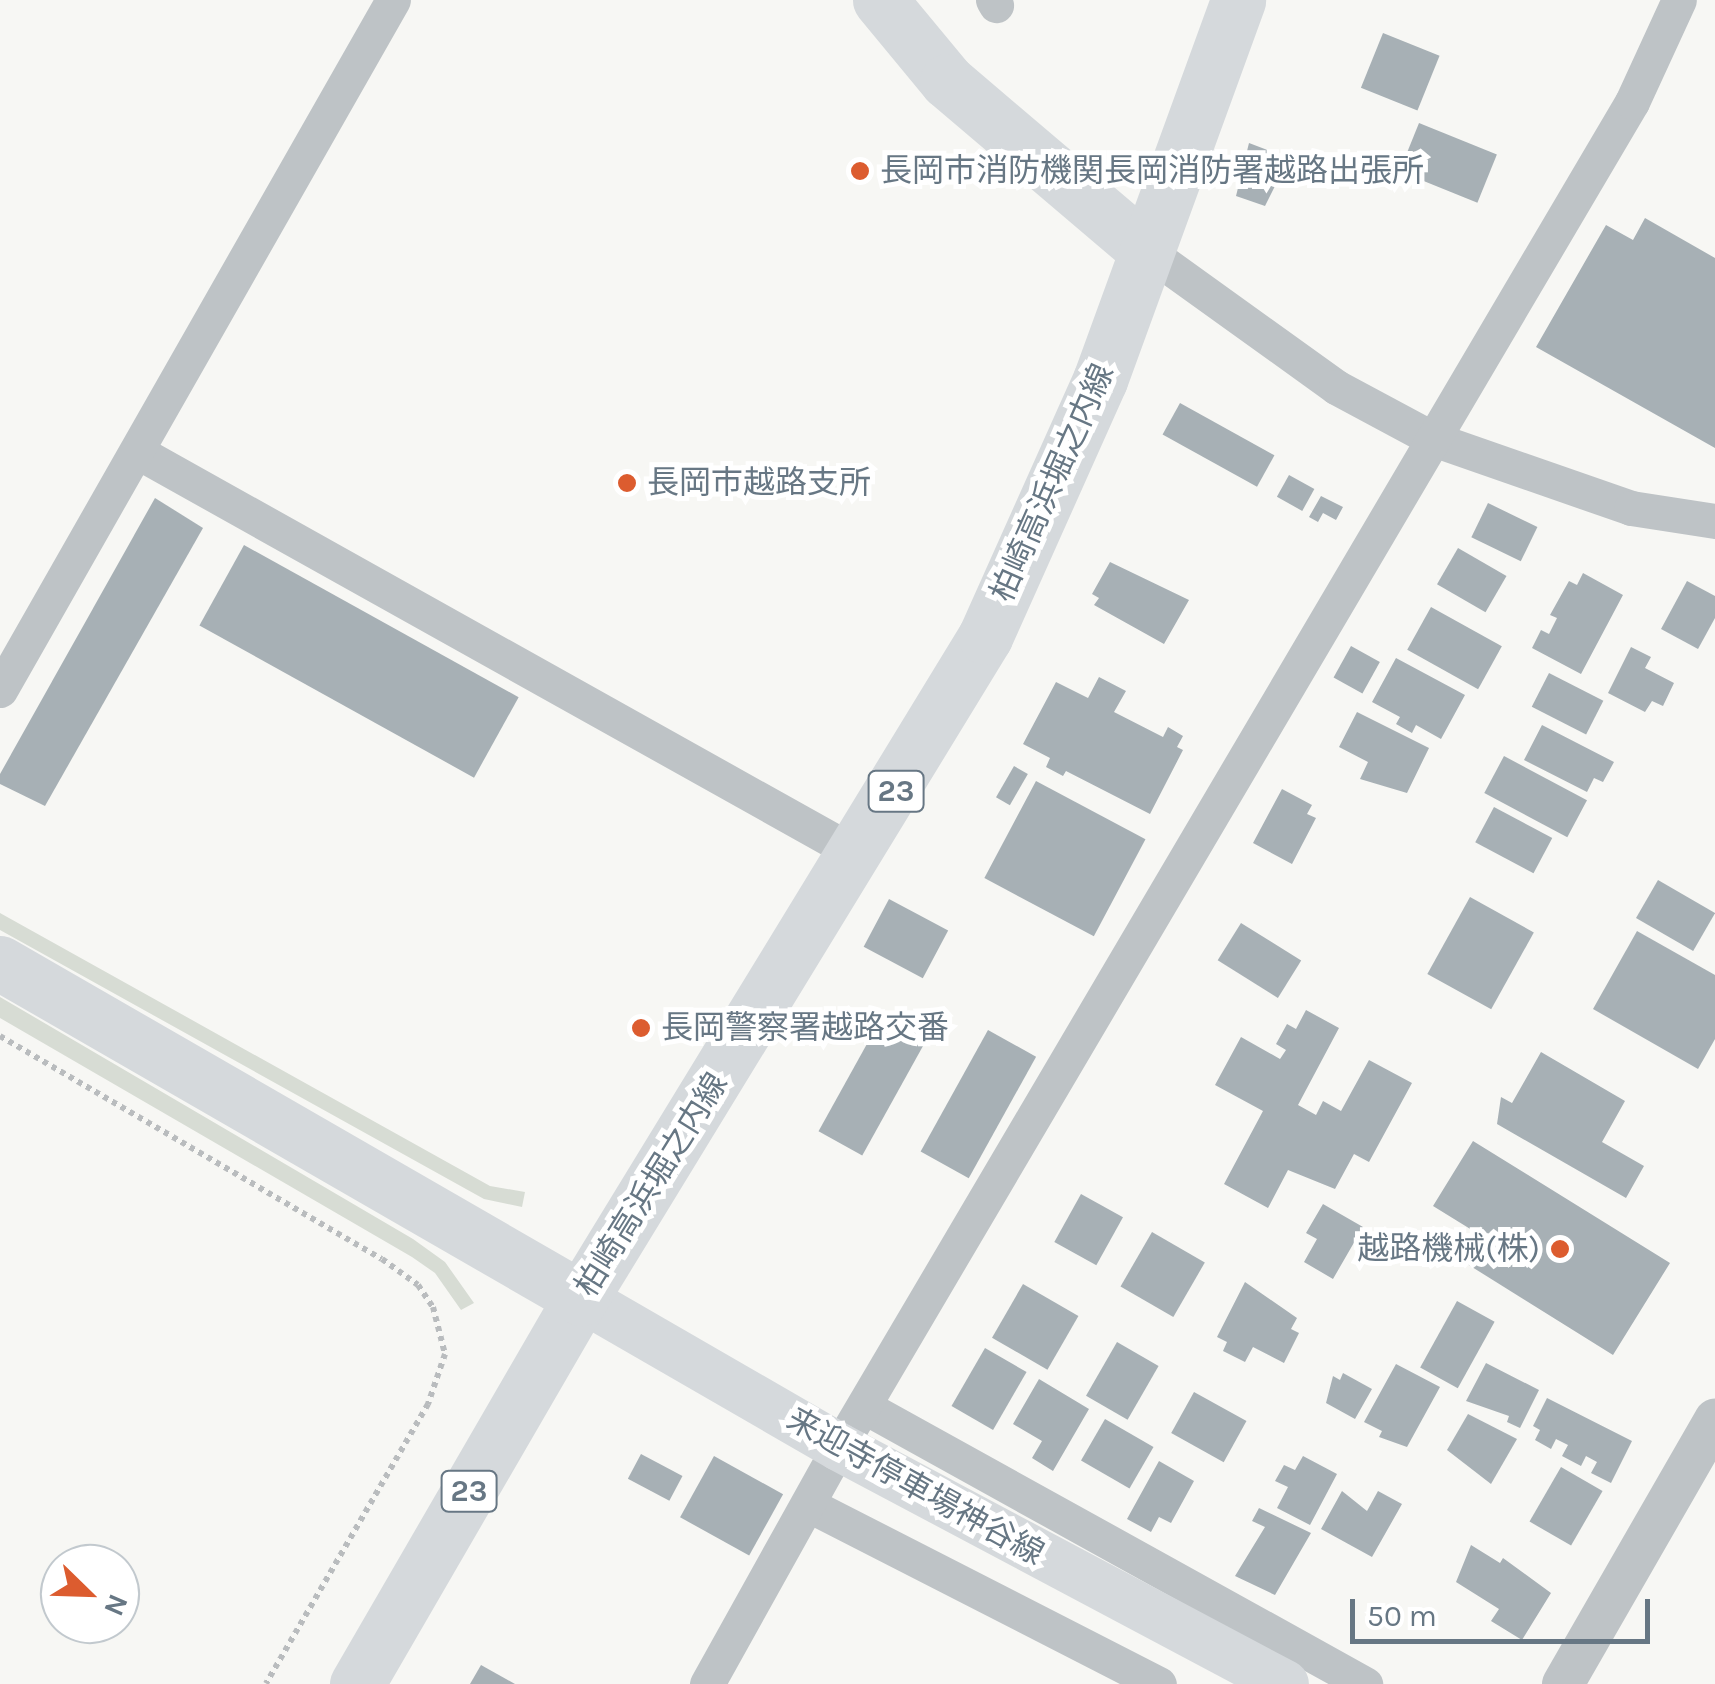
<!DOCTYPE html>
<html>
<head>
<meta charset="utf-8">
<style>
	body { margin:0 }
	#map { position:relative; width:1715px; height:1684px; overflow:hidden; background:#f7f7f4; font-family:Karla,"Noto Sans JP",sans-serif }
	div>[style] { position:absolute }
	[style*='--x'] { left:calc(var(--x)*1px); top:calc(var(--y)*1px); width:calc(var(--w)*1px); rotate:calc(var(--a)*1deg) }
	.green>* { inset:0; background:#d7dcd4 }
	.building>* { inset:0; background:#a7b0b5; transform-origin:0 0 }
	.path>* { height:6px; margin-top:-3px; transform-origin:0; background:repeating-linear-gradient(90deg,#b9bcbe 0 5px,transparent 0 10px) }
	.minor>* { height:35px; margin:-17.5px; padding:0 17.5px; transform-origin:17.5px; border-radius:17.5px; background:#bec3c6 }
	.tertiary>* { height:42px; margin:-21px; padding:0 21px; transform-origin:21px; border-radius:21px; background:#bec3c6 }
	.secondary>* { height:48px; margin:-24px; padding:0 24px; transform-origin:24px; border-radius:24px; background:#d5d9dc }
	.primary>* { height:55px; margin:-27.5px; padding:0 27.5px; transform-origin:27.5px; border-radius:27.5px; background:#d5d9dc }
	.motorway>* { height:55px; margin:-27.5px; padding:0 27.5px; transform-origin:27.5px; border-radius:27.5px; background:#d5d9dc }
	.dots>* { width:28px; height:28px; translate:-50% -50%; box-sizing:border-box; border:5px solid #fff; border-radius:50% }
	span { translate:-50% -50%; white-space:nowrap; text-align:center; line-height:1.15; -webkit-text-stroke:10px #fff; paint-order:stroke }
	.shield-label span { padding:2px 8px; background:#fff; border:2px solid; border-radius:8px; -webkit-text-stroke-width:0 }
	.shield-label { font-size:30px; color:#677784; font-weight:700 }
	.poi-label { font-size:32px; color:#677784 }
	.left { translate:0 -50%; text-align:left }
	.right { translate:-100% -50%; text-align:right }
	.street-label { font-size:32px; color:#677784 }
	.north { position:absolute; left:40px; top:1544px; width:100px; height:100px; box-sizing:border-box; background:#fff; border:2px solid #c2c9ce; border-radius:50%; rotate:113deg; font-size:28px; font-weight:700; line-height:40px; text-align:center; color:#677784 }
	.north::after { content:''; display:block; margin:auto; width:35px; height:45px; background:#dc5c2f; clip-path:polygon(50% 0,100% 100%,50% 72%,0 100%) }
	.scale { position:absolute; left:1350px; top:1599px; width:300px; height:45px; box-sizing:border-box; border:5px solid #677784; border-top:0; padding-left:12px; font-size:30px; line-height:35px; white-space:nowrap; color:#677784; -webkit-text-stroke:8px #fff; paint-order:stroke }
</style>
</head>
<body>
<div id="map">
	<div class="green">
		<i style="clip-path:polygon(0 913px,490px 1186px,525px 1192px,522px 1207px,484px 1199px,0 930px)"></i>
		<i style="clip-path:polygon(0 997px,413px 1239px,445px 1262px,474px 1303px,461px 1310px,435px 1273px,412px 1257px,0 1018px)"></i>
	</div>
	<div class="building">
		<i style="left:1383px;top:33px;width:61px;height:59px;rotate:22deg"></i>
		<i style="left:1419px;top:123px;width:84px;height:52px;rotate:22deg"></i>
		<i style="clip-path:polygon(1249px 143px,1289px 158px,1265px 206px,1236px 196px)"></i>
		<i style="clip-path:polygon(1645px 218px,1715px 258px,1715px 448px,1536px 347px,1606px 225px,1633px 240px)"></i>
		<i style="left:1180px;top:403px;width:108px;height:36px;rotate:29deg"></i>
		<i style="left:1289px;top:475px;width:29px;height:25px;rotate:29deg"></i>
		<i style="clip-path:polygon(1321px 496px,1343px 507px,1336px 520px,1323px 513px,1318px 522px,1309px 517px)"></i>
		<i style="clip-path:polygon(155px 498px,203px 528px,45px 806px,0 784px,0 774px)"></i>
		<i style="left:1488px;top:503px;width:55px;height:38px;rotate:26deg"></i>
		<i style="left:244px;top:545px;width:314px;height:92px;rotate:29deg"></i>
		<i style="left:1458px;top:548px;width:56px;height:42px;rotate:30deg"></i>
		<i style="clip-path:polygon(1110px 562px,1189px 600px,1164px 644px,1094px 605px,1099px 598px,1092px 594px)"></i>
		<i style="clip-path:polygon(1583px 573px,1623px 595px,1581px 674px,1532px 648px,1541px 630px,1549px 634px,1557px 618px,1550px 615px,1569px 581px,1577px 585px)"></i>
		<i style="clip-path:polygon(1687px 581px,1715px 596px,1715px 618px,1698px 649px,1661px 629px)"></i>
		<i style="left:1431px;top:607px;width:81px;height:49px;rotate:29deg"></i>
		<i style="left:1351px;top:646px;width:33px;height:36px;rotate:29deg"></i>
		<i style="clip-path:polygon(1631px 647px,1651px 657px,1645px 668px,1674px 683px,1663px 706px,1652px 701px,1645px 712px,1608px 693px)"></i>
		<i style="clip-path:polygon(1396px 658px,1465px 695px,1441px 739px,1416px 725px,1412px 733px,1396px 724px,1400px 717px,1372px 702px)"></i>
		<i style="left:1549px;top:673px;width:61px;height:38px;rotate:27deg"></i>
		<i style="clip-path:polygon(1099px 677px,1126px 691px,1114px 712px,1163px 737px,1168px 727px,1183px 736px,1177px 747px,1183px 750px,1150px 814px,1066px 771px,1063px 776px,1046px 767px,1050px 758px,1023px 744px,1056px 682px,1088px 698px)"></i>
		<i style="clip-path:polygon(1357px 712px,1429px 748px,1407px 793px,1360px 779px,1368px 762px,1339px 747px)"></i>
		<i style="clip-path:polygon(1542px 725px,1614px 762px,1603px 782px,1594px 778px,1587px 792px,1524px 760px)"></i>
		<i style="left:1504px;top:756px;width:94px;height:42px;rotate:28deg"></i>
		<i style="left:1014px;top:766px;width:16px;height:36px;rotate:30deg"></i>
		<i style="left:1036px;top:781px;width:124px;height:110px;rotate:28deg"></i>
		<i style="clip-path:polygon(1282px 789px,1312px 805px,1307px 814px,1316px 818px,1292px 864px,1253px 843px)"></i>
		<i style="left:1494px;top:807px;width:66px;height:40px;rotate:28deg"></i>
		<i style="left:1658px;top:880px;width:66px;height:44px;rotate:30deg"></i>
		<i style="left:1470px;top:897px;width:73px;height:88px;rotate:29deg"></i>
		<i style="left:889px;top:899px;width:67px;height:54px;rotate:28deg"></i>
		<i style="left:1241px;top:923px;width:71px;height:44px;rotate:32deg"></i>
		<i style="clip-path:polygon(1637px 931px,1715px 975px,1715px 1039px,1698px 1069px,1593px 1009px)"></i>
		<i style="clip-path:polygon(1306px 1010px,1339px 1028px,1298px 1105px,1316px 1115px,1323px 1101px,1341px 1111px,1369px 1060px,1412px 1083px,1369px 1162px,1354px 1154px,1335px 1189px,1288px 1170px,1268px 1208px,1224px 1184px,1263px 1111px,1215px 1085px,1241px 1037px,1280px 1059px,1286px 1050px,1276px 1044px,1287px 1024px,1296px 1029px)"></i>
		<i style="left:883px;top:1015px;width:50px;height:133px;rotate:29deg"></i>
		<i style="left:988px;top:1030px;width:55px;height:139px;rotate:29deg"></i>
		<i style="clip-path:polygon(1541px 1052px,1625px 1101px,1602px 1142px,1644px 1166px,1626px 1198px,1497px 1124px,1501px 1097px,1512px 1103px)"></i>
		<i style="clip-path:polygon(1473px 1141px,1670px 1263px,1613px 1355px,1464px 1262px,1480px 1235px,1433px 1206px)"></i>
		<i style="left:1081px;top:1194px;width:48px;height:55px;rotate:29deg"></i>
		<i style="clip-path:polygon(1323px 1204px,1363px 1227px,1333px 1279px,1304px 1262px,1317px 1239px,1306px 1233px)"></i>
		<i style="left:1152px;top:1232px;width:61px;height:63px;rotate:30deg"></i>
		<i style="clip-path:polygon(1245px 1282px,1297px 1318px,1291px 1329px,1299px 1333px,1284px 1363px,1253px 1347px,1245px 1362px,1223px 1351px,1227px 1342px,1217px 1337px)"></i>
		<i style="left:1023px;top:1284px;width:64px;height:62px;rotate:30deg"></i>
		<i style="left:1457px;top:1301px;width:43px;height:76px;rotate:29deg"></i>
		<i style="left:1117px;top:1342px;width:48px;height:62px;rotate:30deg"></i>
		<i style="left:985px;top:1348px;width:48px;height:67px;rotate:30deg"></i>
		<i style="clip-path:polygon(1486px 1363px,1539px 1390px,1520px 1428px,1507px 1422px,1509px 1416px,1466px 1401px)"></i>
		<i style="clip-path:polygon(1396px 1364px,1440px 1387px,1407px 1447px,1379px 1437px,1382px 1431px,1364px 1422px)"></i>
		<i style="clip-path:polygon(1343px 1373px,1372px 1389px,1355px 1419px,1326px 1403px,1333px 1376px,1340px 1380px)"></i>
		<i style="clip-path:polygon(1039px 1379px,1089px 1409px,1053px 1471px,1032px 1458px,1042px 1441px,1013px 1424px)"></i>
		<i style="left:1194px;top:1392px;width:60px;height:47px;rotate:29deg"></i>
		<i style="clip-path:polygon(1547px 1398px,1632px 1441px,1611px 1483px,1591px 1473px,1597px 1462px,1586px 1456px,1581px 1466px,1562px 1456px,1568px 1445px,1556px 1439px,1551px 1449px,1535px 1440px,1540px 1430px,1533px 1426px)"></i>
		<i style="clip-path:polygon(1468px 1414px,1517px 1439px,1491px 1484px,1447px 1450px)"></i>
		<i style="left:1105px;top:1419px;width:56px;height:48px;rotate:30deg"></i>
		<i style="left:641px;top:1454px;width:47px;height:28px;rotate:28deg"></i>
		<i style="left:714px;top:1456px;width:79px;height:70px;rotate:29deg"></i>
		<i style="clip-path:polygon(1303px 1456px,1337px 1474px,1310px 1525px,1277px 1508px,1288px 1487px,1275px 1481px,1284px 1465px,1295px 1470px)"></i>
		<i style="clip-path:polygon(1159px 1461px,1194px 1481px,1171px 1523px,1159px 1517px,1151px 1532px,1127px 1519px)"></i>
		<i style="left:1561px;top:1467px;width:48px;height:63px;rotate:30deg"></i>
		<i style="clip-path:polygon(1342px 1491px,1367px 1511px,1378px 1491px,1402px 1504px,1372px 1557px,1321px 1529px)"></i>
		<i style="clip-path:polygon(1259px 1508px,1311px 1533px,1275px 1595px,1235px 1576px,1265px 1527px,1252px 1521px)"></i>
		<i style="clip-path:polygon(1471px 1545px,1500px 1563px,1503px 1558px,1551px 1593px,1522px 1640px,1491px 1621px,1499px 1609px,1456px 1582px)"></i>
		<i style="clip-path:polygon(481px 1665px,515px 1684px,470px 1684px)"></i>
	</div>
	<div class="path">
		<i style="--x:0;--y:1036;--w:442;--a:30.3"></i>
		<i style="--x:382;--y:1259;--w:44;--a:35.8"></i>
		<i style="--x:418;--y:1285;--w:27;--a:56"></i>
		<i style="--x:433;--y:1307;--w:49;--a:75.7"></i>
		<i style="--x:445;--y:1354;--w:53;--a:108.8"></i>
		<i style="--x:428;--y:1404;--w:323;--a:120.1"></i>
	</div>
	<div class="minor">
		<i style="--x:993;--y:0;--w:6;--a:59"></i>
		<i style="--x:1147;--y:251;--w:233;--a:35.7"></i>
		<i style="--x:1336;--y:387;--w:110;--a:28.2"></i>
		<i style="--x:1433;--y:439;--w:210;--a:19.2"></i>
		<i style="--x:1631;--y:508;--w:85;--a:8.8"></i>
		<i style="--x:138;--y:452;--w:824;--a:29.21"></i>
		<i style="--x:0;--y:690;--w:794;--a:-60.34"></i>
		<i style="--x:865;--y:1407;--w:572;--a:28.99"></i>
		<i style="--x:809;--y:1505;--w:393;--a:27.1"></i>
		<i style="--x:707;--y:1684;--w:271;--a:-60.9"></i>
		<i style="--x:839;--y:1447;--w:1561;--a:-59.48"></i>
		<i style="--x:1632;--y:102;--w:112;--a:-65.3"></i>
	</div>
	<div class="tertiary">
		<i style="--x:1563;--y:1684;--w:305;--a:-60.1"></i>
	</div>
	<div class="secondary">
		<i style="--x:581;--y:1298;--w:298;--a:30"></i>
		<i style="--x:839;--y:1447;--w:505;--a:27.99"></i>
	</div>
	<div class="primary">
		<i style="--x:880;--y:0;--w:105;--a:50.4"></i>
		<i style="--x:947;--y:81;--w:262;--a:40.4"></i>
		<i style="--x:357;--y:1684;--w:446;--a:-59.9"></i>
		<i style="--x:581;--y:1298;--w:775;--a:-58.57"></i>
		<i style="--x:985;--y:637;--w:282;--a:-65.9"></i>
		<i style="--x:1100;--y:380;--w:404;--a:-70"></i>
	</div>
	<div class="motorway">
		<i style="--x:0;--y:963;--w:671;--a:29.97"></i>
	</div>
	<div class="dots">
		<i style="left:860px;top:171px;background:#dc5c2f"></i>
		<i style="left:627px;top:483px;background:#dc5c2f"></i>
		<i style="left:641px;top:1028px;background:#dc5c2f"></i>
		<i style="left:1560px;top:1249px;background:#dc5c2f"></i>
	</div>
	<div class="shield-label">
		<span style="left:896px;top:791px">23</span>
		<span style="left:469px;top:1491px">23</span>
	</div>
	<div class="poi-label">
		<span class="left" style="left:880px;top:171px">長岡市消防機関長岡消防署越路出張所</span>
		<span class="left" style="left:647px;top:483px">長岡市越路支所</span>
		<span class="left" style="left:661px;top:1028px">長岡警察署越路交番</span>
		<span class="right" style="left:1540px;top:1249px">越路機械(株)</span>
	</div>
	<div class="street-label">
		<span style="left:1053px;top:483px;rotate:-66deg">柏崎高浜堀之内線</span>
		<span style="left:652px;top:1185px;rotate:-58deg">柏崎高浜堀之内線</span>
		<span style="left:915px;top:1487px;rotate:29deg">来迎寺停車場神谷線</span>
	</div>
	<div class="north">N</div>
	<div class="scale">50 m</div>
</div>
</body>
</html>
